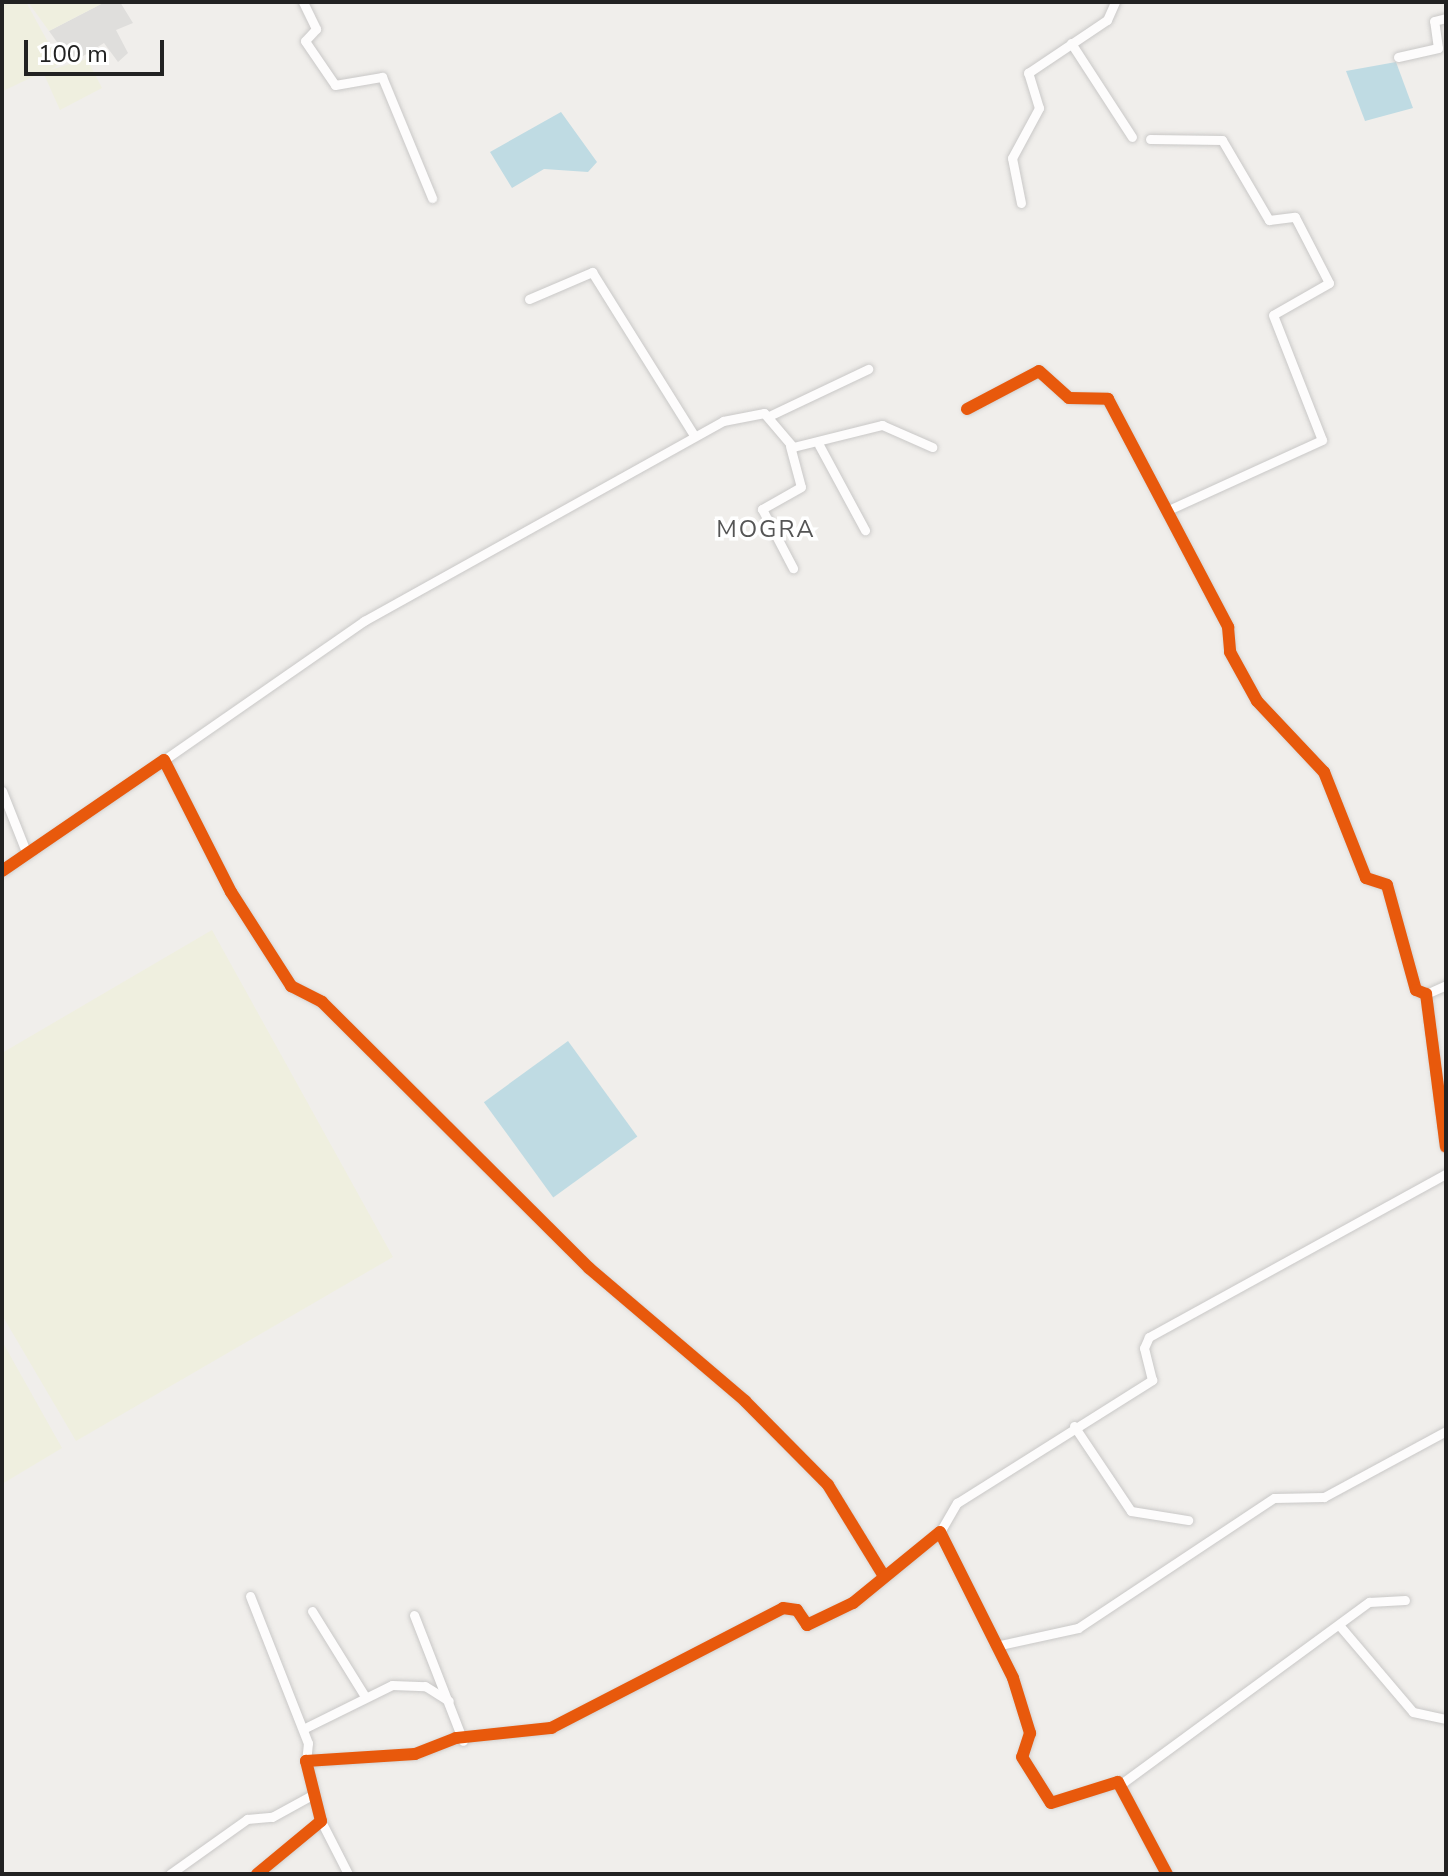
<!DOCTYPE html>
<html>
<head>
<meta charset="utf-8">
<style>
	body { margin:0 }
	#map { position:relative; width:1448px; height:1876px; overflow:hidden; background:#f0eeeb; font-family:"Nunito Sans",sans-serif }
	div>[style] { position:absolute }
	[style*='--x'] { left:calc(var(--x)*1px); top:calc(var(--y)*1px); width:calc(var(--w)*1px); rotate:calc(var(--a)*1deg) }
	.residential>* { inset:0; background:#dfdedc }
	.farmland>* { inset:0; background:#efefdf }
	.water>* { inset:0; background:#bfdbe3; transform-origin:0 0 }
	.roads { filter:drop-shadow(0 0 2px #c9c8c7) drop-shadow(0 0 2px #c9c8c7) }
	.minor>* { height:9px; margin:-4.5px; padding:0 4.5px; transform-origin:4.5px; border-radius:4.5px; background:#fdfcfc }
	.cycleway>* { height:12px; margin:-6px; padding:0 6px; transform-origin:6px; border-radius:6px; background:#e8590c }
	span { translate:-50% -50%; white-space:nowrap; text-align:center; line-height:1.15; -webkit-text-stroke:7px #fff; paint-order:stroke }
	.quarter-label { font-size:24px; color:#555; letter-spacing:2px }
	.frame { position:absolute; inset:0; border:4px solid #222; pointer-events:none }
	.scale { position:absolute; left:24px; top:40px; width:140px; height:36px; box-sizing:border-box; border:4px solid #222; border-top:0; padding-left:10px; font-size:24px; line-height:28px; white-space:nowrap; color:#222; -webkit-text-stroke:6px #fff; paint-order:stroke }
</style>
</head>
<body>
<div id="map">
	<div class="residential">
		<i style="clip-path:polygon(105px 2px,120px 2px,133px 23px,116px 30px,128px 53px,118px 62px,104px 43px,72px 63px,49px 31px)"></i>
	</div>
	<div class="farmland">
		<i style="clip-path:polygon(2px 2px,26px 2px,60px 64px,50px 70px,87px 59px,102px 88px,60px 110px,43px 72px,3px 91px)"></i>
		<i style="clip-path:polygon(28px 2px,105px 2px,49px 31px)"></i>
		<i style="clip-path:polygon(212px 930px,393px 1257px,76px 1441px,2px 1315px,2px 1053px)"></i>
		<i style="clip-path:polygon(2px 1341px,62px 1448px,2px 1484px)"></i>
	</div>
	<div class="water">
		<i style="clip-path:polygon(1396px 62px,1413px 108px,1365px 121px,1346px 71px)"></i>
		<i style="clip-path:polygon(561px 112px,597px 162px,588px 172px,544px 169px,512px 188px,490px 152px)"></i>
		<i style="left:568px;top:1041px;width:118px;height:104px;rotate:54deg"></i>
	</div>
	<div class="roads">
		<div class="minor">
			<i style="--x:303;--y:2;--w:30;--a:64"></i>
			<i style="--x:316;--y:29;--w:16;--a:133"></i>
			<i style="--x:305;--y:41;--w:53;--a:55.7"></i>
			<i style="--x:335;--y:85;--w:48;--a:-9.7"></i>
			<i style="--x:382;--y:77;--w:131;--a:67.5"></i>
			<i style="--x:1071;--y:43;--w:112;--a:57"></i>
			<i style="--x:1398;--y:57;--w:41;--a:-12.7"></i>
			<i style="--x:1438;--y:48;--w:27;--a:-98"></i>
			<i style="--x:1434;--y:21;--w:12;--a:-14"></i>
			<i style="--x:1150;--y:139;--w:72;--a:0.8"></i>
			<i style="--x:1222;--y:140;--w:93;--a:59.6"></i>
			<i style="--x:1269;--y:220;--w:26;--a:-7"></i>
			<i style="--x:1295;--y:217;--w:74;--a:62.7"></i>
			<i style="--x:1329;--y:283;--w:64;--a:150.3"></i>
			<i style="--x:1273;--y:315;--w:134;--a:68.6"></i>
			<i style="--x:1322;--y:440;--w:171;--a:155.5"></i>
			<i style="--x:1021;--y:203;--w:46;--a:-101.3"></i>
			<i style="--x:1012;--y:158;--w:57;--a:-61.6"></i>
			<i style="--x:1039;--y:108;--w:37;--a:-107"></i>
			<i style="--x:1028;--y:73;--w:95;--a:-33.9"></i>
			<i style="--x:1107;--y:20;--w:20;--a:-66"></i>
			<i style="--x:529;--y:299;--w:69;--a:-23.2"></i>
			<i style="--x:592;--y:272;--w:192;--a:58"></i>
			<i style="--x:967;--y:409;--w:81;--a:-27.8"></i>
			<i style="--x:1039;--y:371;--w:40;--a:42"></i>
			<i style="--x:1069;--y:398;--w:39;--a:1"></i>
			<i style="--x:1108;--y:399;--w:258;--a:62.2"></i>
			<i style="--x:1228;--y:627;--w:25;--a:85"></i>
			<i style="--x:1230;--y:652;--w:56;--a:61.1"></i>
			<i style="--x:1257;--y:701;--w:98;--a:46.7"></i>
			<i style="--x:1324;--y:772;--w:114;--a:68.4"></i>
			<i style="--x:1366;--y:878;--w:22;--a:18"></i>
			<i style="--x:1387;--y:885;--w:109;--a:74.6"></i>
			<i style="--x:1416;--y:990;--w:11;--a:22"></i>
			<i style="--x:1426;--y:994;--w:154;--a:82.6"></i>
			<i style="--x:769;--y:416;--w:110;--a:-25.4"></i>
			<i style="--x:819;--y:445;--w:97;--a:61.6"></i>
			<i style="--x:790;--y:446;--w:42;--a:75"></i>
			<i style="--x:801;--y:487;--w:45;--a:150.6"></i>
			<i style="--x:762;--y:509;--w:67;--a:62.3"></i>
			<i style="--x:164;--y:760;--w:244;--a:-34.8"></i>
			<i style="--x:364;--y:621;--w:411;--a:-29.1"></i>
			<i style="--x:723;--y:421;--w:42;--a:-11"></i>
			<i style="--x:764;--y:413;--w:45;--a:49.5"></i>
			<i style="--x:793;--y:447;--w:92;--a:-13.9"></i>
			<i style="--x:882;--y:425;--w:55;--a:23.7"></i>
			<i style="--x:2;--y:791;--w:68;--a:68.4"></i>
			<i style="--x:2;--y:871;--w:196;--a:-34.4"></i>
			<i style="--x:164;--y:760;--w:148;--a:63.1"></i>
			<i style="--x:231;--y:892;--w:112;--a:57.4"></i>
			<i style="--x:291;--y:986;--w:35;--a:27"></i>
			<i style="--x:322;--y:1002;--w:377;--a:44.9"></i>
			<i style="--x:589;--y:1268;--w:205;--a:40.4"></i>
			<i style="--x:745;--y:1401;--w:118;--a:45.3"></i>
			<i style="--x:828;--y:1485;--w:103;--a:58.5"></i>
			<i style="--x:1426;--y:994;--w:22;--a:-24"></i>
			<i style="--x:1074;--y:1426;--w:102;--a:56.2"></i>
			<i style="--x:1131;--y:1511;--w:58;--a:9"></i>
			<i style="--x:940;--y:1532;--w:34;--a:-60"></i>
			<i style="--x:957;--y:1503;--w:231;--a:-32.2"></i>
			<i style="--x:1152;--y:1380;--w:33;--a:-104"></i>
			<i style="--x:1144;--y:1348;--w:12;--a:-66"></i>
			<i style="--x:1149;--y:1337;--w:339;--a:-28.8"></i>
			<i style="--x:250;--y:1596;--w:158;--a:68.5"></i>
			<i style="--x:308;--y:1743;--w:18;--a:96"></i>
			<i style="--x:312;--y:1611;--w:99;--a:58.2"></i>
			<i style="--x:414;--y:1615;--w:135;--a:68.7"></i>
			<i style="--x:1339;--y:1625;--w:114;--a:49.6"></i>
			<i style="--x:1413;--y:1712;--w:34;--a:12"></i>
			<i style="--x:996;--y:1646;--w:84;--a:-12.4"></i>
			<i style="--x:1078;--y:1628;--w:235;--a:-33.6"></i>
			<i style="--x:1274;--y:1498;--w:50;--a:-1.1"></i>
			<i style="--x:1324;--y:1497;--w:139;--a:-28.4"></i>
			<i style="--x:303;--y:1729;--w:99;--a:-26.3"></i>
			<i style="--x:392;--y:1685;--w:33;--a:2"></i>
			<i style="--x:425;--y:1686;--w:28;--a:32"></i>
			<i style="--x:1121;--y:1784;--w:308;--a:-36.3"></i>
			<i style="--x:1369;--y:1602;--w:36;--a:-3"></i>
			<i style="--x:321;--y:1821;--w:59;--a:63"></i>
			<i style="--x:170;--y:1874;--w:95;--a:-35.5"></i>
			<i style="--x:247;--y:1819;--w:25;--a:-5"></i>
			<i style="--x:272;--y:1817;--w:46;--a:-28.8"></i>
			<i style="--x:257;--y:1874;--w:83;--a:-39.6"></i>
			<i style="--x:321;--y:1821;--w:62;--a:-104"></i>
			<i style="--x:306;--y:1761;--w:109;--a:-3.7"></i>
			<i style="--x:415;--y:1754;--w:44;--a:-21.3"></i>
			<i style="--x:456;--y:1738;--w:96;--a:-6"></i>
			<i style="--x:551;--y:1728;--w:261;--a:-27.3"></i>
			<i style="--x:783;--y:1608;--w:14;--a:8"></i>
			<i style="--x:797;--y:1610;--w:18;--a:56"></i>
			<i style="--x:807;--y:1625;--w:51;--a:-25.6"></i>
			<i style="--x:853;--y:1603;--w:112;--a:-39.2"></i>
			<i style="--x:940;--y:1532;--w:163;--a:63.4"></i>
			<i style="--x:1013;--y:1678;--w:58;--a:72.8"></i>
			<i style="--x:1030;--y:1733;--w:25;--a:108"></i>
			<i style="--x:1022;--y:1757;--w:54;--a:57.8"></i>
			<i style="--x:1051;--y:1803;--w:70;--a:-17.4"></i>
			<i style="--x:1118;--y:1782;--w:104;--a:62"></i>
		</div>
	</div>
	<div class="cycleway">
		<i style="--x:967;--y:409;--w:81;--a:-27.8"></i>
		<i style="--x:1039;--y:371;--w:40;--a:42"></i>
		<i style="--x:1069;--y:398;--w:39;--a:1"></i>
		<i style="--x:1108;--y:399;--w:258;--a:62.2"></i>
		<i style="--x:1228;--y:627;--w:25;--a:85"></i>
		<i style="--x:1230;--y:652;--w:56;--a:61.1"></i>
		<i style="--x:1257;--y:701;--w:98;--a:46.7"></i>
		<i style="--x:1324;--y:772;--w:114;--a:68.4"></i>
		<i style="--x:1366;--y:878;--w:22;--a:18"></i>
		<i style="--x:1387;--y:885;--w:109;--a:74.6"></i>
		<i style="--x:1416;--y:990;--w:11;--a:22"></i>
		<i style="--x:1426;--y:994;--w:154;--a:82.6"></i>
		<i style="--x:2;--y:871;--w:196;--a:-34.4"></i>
		<i style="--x:164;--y:760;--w:148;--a:63.1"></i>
		<i style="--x:231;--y:892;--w:112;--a:57.4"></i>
		<i style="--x:291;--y:986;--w:35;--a:27"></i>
		<i style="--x:322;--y:1002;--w:377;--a:44.9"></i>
		<i style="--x:589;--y:1268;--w:205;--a:40.4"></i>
		<i style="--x:745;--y:1401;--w:118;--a:45.3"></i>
		<i style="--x:828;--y:1485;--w:103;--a:58.5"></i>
		<i style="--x:257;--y:1874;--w:83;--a:-39.6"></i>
		<i style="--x:321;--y:1821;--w:62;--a:-104"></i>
		<i style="--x:306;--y:1761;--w:109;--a:-3.7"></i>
		<i style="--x:415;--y:1754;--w:44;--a:-21.3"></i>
		<i style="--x:456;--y:1738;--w:96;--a:-6"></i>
		<i style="--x:551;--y:1728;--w:261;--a:-27.3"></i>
		<i style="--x:783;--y:1608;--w:14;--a:8"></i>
		<i style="--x:797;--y:1610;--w:18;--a:56"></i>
		<i style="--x:807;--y:1625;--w:51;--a:-25.6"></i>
		<i style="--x:853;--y:1603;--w:112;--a:-39.2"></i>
		<i style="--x:940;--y:1532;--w:163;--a:63.4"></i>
		<i style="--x:1013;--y:1678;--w:58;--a:72.8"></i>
		<i style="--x:1030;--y:1733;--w:25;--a:108"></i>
		<i style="--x:1022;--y:1757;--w:54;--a:57.8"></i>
		<i style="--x:1051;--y:1803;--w:70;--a:-17.4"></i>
		<i style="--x:1118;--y:1782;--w:104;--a:62"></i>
	</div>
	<div class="quarter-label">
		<span style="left:766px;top:530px">MOGRA</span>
	</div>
	<div class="frame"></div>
	<div class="scale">100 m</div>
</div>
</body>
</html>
